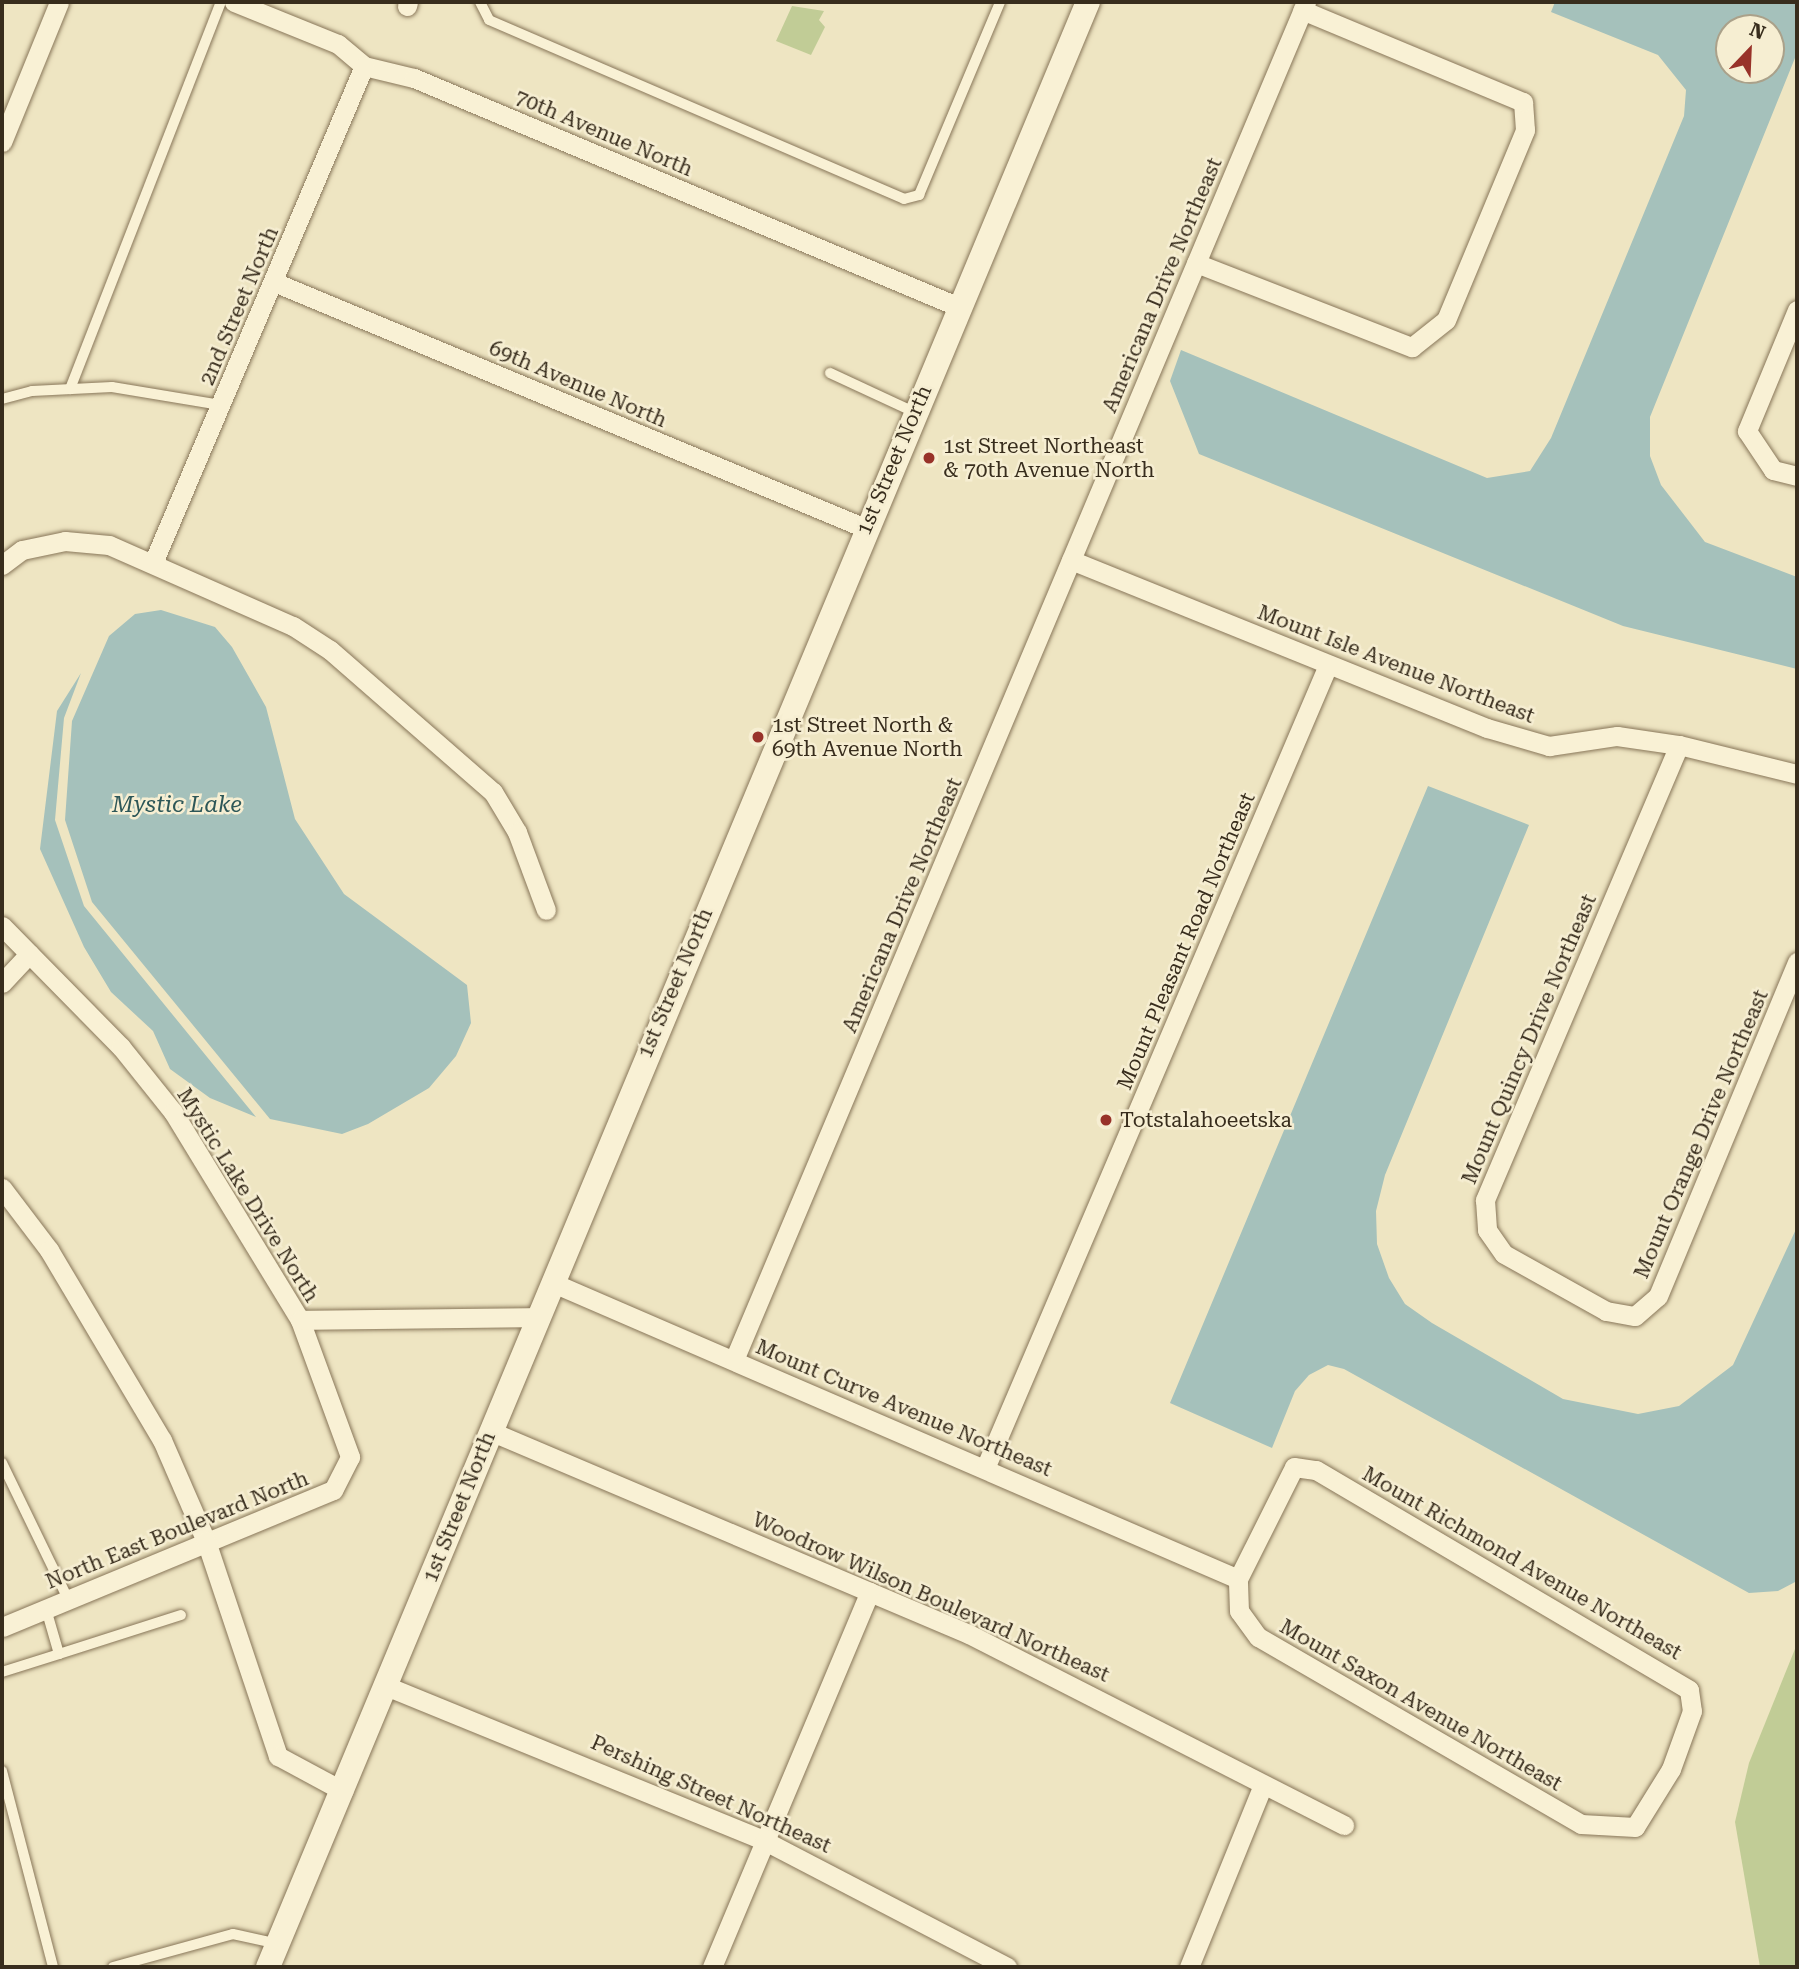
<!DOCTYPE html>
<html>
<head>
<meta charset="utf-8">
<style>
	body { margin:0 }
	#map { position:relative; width:1799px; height:1969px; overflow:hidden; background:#eee5c2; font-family:"Roboto Serif",serif }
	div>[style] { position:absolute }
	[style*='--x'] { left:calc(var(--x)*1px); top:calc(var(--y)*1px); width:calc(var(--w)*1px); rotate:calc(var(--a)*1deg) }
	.green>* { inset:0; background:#c1cc96 }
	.water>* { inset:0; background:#a5c1bb }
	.roads { filter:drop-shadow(0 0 2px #887659) drop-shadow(0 0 2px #887659) }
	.service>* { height:10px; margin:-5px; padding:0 5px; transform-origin:5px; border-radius:5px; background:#f9f1d5 }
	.minor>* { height:19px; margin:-9.5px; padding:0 9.5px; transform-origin:9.5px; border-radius:9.5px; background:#f9f1d5 }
	.tertiary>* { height:24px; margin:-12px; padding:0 12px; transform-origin:12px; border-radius:12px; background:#f9f1d5 }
	.dots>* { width:19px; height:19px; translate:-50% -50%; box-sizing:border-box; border:4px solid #f6eed2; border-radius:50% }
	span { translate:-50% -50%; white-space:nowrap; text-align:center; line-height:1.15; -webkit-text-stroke:5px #f6eed2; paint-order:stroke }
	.street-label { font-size:21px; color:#382d1d }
	.poi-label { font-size:21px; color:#382d1d }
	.left { translate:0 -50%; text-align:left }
	.water-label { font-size:23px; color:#2d5758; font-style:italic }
	.frame { position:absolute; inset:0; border:4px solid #382d1d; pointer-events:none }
	.north { position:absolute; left:1715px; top:14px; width:70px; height:70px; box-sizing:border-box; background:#f6eed2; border:2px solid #aaa18a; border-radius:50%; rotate:23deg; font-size:19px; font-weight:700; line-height:28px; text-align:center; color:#382d1d }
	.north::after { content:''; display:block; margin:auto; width:24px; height:32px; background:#983229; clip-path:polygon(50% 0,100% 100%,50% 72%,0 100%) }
</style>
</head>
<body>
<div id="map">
	<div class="green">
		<i style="clip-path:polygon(792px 6px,824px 11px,819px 20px,825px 27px,811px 55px,776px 41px)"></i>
		<i style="clip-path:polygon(1797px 1644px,1797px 1967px,1760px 1967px,1735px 1822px,1749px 1763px)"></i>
	</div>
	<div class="water">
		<i style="clip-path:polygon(evenodd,1555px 2px,1797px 2px,1797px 53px,1650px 417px,1650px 456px,1661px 485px,1705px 542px,1797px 577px,1797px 669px,1623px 626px,1199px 454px,1170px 381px,1181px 350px,1487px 478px,1530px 471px,1551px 438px,1684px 116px,1686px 90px,1658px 55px,1551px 12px,1555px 2px,1729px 28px,1771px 28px,1771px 70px,1729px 70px,1729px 28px)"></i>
		<i style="clip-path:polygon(161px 610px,215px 627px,232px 647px,266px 707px,295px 819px,344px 894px,467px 985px,471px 1023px,456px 1056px,429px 1088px,368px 1124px,342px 1134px,270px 1119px,92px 902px,65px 820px,72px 721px,109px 636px,135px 614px)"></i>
		<i style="clip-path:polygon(81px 673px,64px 718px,55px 820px,84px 906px,256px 1117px,210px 1098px,170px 1069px,153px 1031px,111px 992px,84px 947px,40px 849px,57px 711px)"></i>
		<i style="clip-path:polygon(1428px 786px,1529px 825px,1385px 1175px,1376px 1211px,1377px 1244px,1389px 1278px,1405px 1304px,1432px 1323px,1563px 1399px,1638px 1414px,1679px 1406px,1733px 1365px,1797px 1227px,1797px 1581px,1778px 1591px,1749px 1593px,1344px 1369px,1328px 1365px,1309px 1375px,1295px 1391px,1272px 1448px,1170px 1403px)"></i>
	</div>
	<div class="roads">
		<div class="service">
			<i style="--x:480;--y:2;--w:20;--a:63"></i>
			<i style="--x:489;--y:20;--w:452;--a:23.3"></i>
			<i style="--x:904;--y:199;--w:16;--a:-15"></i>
			<i style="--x:919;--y:195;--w:209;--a:-67.2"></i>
			<i style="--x:830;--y:373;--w:93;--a:24.9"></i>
			<i style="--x:70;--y:389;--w:415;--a:-68.7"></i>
			<i style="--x:2;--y:399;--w:31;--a:-15"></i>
			<i style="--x:32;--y:391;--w:80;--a:-2.9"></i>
			<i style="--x:112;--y:387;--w:110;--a:9.4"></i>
			<i style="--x:2;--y:1463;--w:151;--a:64.1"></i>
			<i style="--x:59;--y:1654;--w:128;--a:-17.7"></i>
			<i style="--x:2;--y:1672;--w:60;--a:-17.5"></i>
			<i style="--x:59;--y:1654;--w:47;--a:-106.1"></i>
			<i style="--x:2;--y:1771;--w:203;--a:75.4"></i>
			<i style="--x:113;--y:1967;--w:124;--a:-15.4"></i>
			<i style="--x:233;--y:1934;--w:46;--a:12.5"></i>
		</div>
		<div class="minor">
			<i style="--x:234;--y:2;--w:112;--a:22"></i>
			<i style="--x:338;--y:44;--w:34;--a:40"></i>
			<i style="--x:364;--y:66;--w:51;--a:13.5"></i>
			<i style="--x:414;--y:78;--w:591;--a:22.79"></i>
			<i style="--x:407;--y:6;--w:4;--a:-76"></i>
			<i style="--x:2;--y:142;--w:151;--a:-67.8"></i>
			<i style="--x:1196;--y:263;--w:232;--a:21.3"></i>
			<i style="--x:1412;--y:347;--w:43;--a:-38.5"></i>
			<i style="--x:1446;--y:320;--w:206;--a:-67.4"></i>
			<i style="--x:1525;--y:130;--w:28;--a:-94"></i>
			<i style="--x:1523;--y:102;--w:239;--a:-157.4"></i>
			<i style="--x:274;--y:282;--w:640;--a:22.6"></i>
			<i style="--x:1797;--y:310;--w:131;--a:112.5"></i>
			<i style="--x:1747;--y:431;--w:47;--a:56.3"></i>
			<i style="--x:1773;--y:470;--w:25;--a:14"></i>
			<i style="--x:1071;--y:560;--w:449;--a:22"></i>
			<i style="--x:1487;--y:728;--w:65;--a:16.2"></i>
			<i style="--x:1549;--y:746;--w:69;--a:-8.4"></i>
			<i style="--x:1617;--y:736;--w:63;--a:8.3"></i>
			<i style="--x:1679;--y:745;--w:122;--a:13.8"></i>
			<i style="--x:153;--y:563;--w:540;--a:-67"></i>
			<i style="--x:2;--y:565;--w:25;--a:-37"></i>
			<i style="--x:22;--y:550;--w:44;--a:-11.8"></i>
			<i style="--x:65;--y:541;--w:44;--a:5.2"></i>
			<i style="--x:109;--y:545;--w:201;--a:23.8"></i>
			<i style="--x:293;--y:626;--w:44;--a:33"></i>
			<i style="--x:330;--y:650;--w:216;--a:41.1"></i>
			<i style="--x:493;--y:792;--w:47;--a:59"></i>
			<i style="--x:517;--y:832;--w:83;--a:69.6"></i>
			<i style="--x:1679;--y:745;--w:495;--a:113.1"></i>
			<i style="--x:1485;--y:1200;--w:30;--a:86"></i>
			<i style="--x:1487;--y:1230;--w:29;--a:55"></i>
			<i style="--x:1504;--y:1254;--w:117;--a:29.2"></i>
			<i style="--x:1606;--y:1311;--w:29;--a:10"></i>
			<i style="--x:1635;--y:1316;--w:30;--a:-41"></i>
			<i style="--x:1658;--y:1296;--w:362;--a:-67.4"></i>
			<i style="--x:2;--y:926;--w:170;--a:45.5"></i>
			<i style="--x:121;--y:1047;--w:83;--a:51.3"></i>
			<i style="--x:173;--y:1112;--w:244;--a:58.6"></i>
			<i style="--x:300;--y:1320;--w:146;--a:69.9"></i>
			<i style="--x:350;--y:1457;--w:37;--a:117"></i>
			<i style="--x:333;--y:1490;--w:358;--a:157.5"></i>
			<i style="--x:2;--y:983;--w:40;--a:-47"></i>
			<i style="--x:2;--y:1188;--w:78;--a:52.8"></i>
			<i style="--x:49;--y:1250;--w:221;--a:59.3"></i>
			<i style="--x:162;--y:1440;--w:110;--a:66.5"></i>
			<i style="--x:206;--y:1541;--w:227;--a:71.5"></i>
			<i style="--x:278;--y:1756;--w:74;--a:28.3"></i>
			<i style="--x:551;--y:1282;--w:748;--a:23.38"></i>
			<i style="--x:300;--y:1320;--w:237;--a:-0.7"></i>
			<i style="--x:734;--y:1360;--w:1474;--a:-67.16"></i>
			<i style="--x:490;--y:1431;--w:520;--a:22.97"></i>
			<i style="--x:969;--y:1634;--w:421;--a:27"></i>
			<i style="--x:986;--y:1466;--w:871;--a:-66.88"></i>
			<i style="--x:1294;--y:1467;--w:22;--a:8"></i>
			<i style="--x:1316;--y:1470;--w:433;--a:30.5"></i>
			<i style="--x:1689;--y:1690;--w:21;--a:82"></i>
			<i style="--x:1692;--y:1711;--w:62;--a:109.9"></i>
			<i style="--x:1671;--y:1769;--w:68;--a:121.8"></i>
			<i style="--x:1635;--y:1827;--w:54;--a:-176.8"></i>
			<i style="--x:1581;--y:1824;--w:373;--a:-149.9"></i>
			<i style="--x:1258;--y:1637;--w:32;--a:-126"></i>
			<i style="--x:1239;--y:1611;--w:32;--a:-92"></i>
			<i style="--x:1238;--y:1579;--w:125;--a:-63.4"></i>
			<i style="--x:386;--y:1686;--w:409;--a:22.2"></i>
			<i style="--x:765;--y:1841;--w:273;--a:27.5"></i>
			<i style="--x:712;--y:1967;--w:407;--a:-67.2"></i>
			<i style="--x:1189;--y:1967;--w:196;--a:-67.9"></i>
		</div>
		<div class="tertiary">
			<i style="--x:268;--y:1967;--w:2129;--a:-67.35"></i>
		</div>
	</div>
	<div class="dots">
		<i style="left:929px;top:458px;background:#983229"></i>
		<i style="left:758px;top:737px;background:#983229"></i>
		<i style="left:1106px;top:1120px;background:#983229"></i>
	</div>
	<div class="street-label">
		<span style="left:604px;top:133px;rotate:23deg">70th Avenue North</span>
		<span style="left:1162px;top:285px;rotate:-67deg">Americana Drive Northeast</span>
		<span style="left:239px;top:306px;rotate:-67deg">2nd Street North</span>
		<span style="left:578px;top:384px;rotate:23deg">69th Avenue North</span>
		<span style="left:894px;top:460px;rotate:-67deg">1st Street North</span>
		<span style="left:1396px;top:664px;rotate:21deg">Mount Isle Avenue Northeast</span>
		<span style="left:902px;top:905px;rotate:-67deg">Americana Drive Northeast</span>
		<span style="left:1186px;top:941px;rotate:-67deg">Mount Pleasant Road Northeast</span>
		<span style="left:675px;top:983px;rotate:-67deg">1st Street North</span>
		<span style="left:1529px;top:1039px;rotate:-67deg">Mount Quincy Drive Northeast</span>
		<span style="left:1701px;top:1134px;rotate:-67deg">Mount Orange Drive Northeast</span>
		<span style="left:248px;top:1195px;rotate:58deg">Mystic Lake Drive North</span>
		<span style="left:904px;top:1408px;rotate:23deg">Mount Curve Avenue Northeast</span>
		<span style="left:459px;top:1507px;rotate:-68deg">1st Street North</span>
		<span style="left:177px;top:1530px;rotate:-22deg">North East Boulevard North</span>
		<span style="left:1522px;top:1563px;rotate:30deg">Mount Richmond Avenue Northeast</span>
		<span style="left:931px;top:1597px;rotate:24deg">Woodrow Wilson Boulevard Northeast</span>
		<span style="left:1421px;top:1705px;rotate:30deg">Mount Saxon Avenue Northeast</span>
		<span style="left:711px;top:1794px;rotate:24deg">Pershing Street Northeast</span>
	</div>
	<div class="poi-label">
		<span class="left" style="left:943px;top:458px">1st Street Northeast<br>&amp; 70th Avenue North</span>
		<span class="left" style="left:772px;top:737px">1st Street North &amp;<br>69th Avenue North</span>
		<span class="left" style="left:1120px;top:1120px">Totstalahoeetska</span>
	</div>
	<div class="water-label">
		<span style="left:177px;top:805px">Mystic Lake</span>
	</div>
	<div class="frame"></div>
	<div class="north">N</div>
</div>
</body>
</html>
